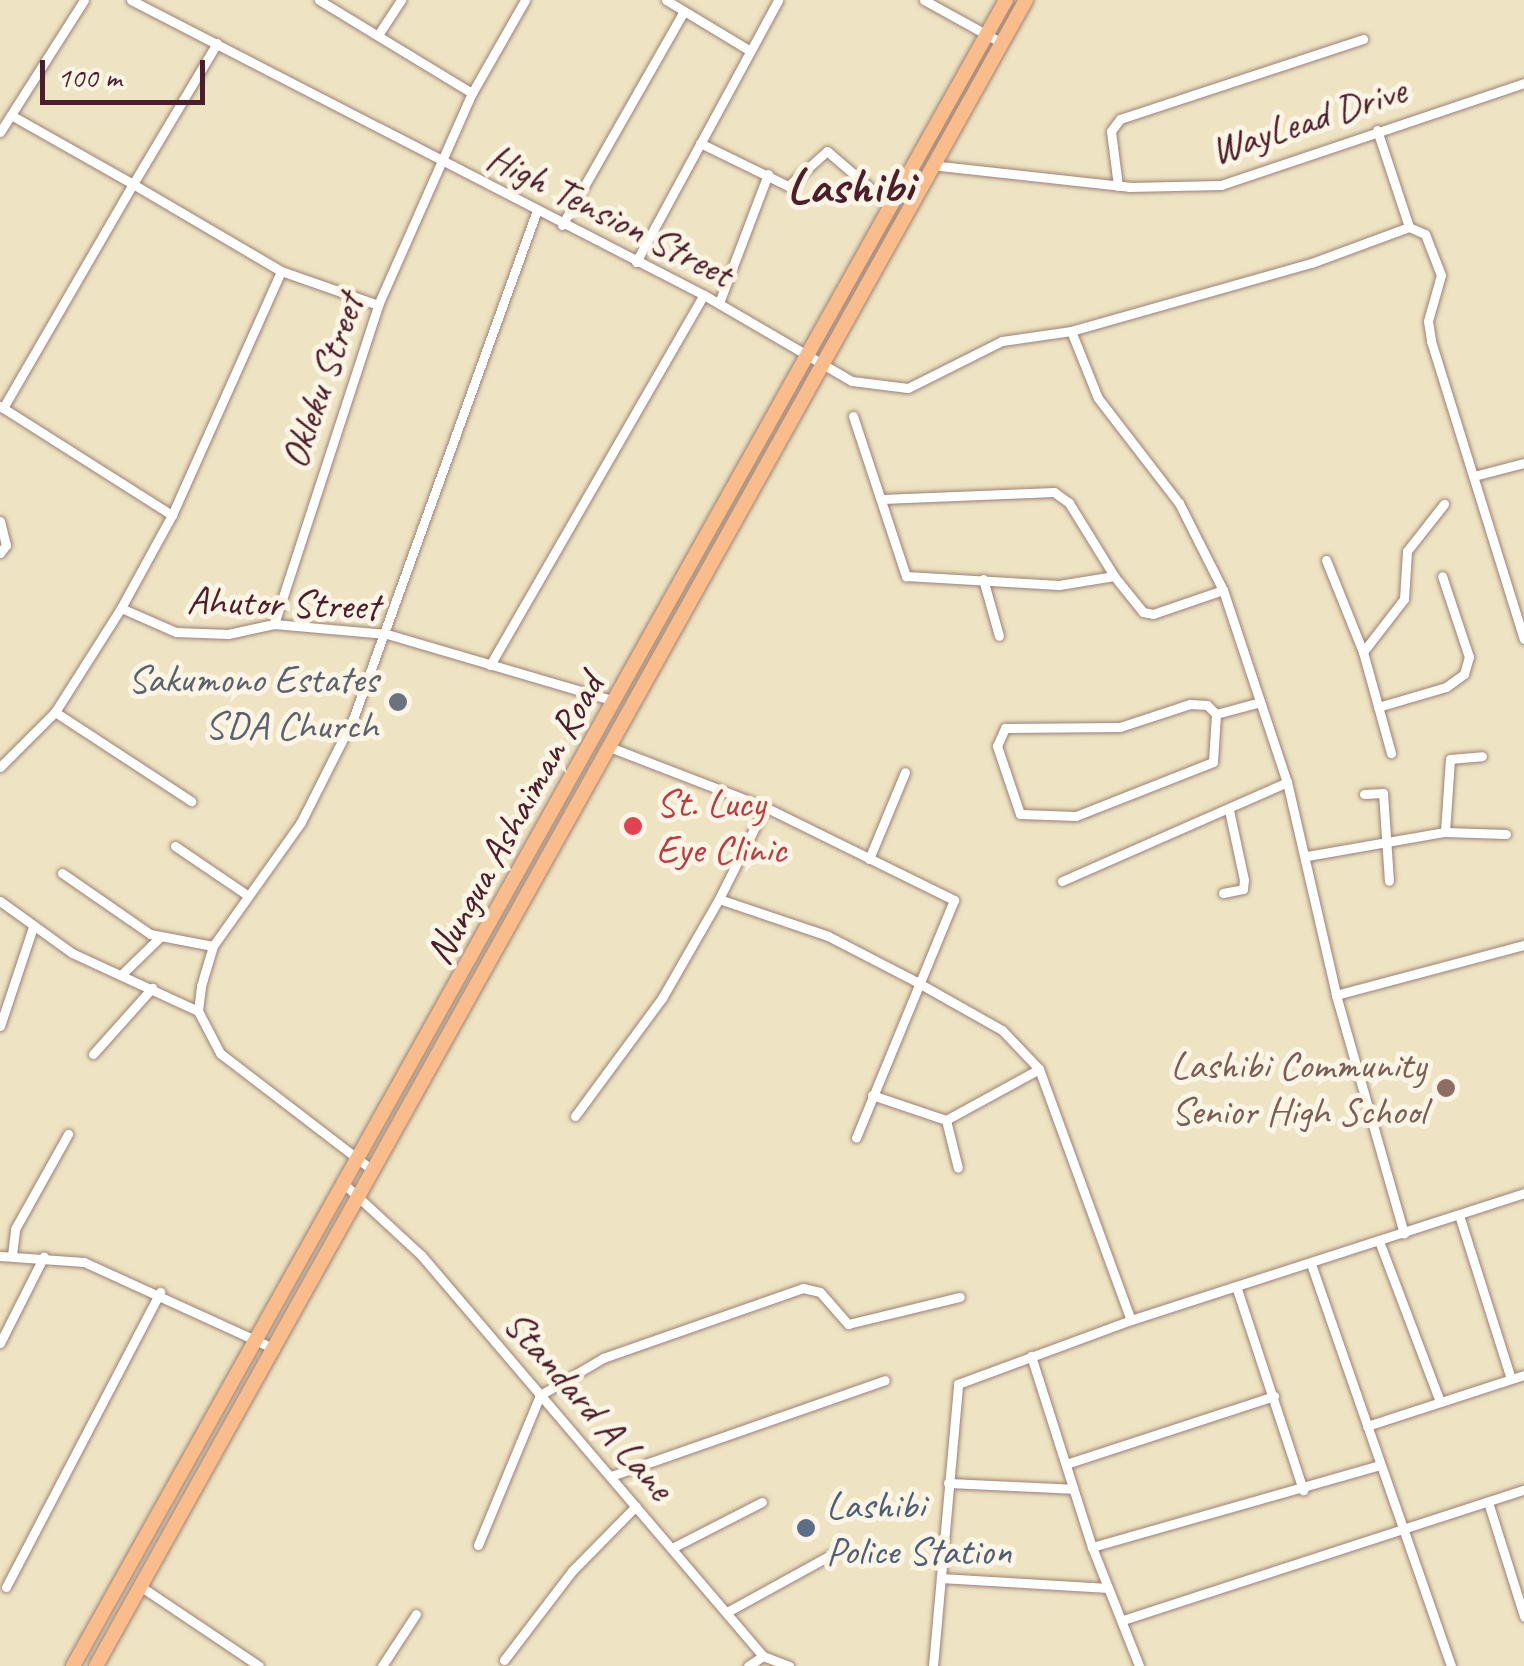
<!DOCTYPE html>
<html>
<head>
<meta charset="utf-8">
<style>
	body { margin:0 }
	#map { position:relative; width:1524px; height:1666px; overflow:hidden; background:#eee3c2; font-family:Caveat,sans-serif }
	div>[style] { position:absolute }
	[style*='--x'] { left:calc(var(--x)*1px); top:calc(var(--y)*1px); width:calc(var(--w)*1px); rotate:calc(var(--a)*1deg) }
	.roads { filter:drop-shadow(0 0 2px #9c8176) drop-shadow(0 0 2px #9c8176) }
	.minor>* { height:9px; margin:-4.5px; padding:0 4.5px; transform-origin:4.5px; border-radius:4.5px; background:#fff }
	.primary>* { height:14px; margin:-7px; padding:0 7px; transform-origin:7px; border-radius:7px; background:#fabc8b }
	.dots>* { width:28px; height:28px; translate:-50% -50%; box-sizing:border-box; border:5px solid #fcf5e5; border-radius:50% }
	span { translate:-50% -50%; white-space:nowrap; text-align:center; line-height:1.15; -webkit-text-stroke:10px #fcf5e5; paint-order:stroke }
	.street-label { font-size:40px; color:#4a1f2b }
	.worship-label { font-size:40px; color:#5b616d }
	.right { translate:-100% -50%; text-align:right }
	.health-label { font-size:40px; color:#be3a42 }
	.left { translate:0 -50%; text-align:left }
	.education-label { font-size:40px; color:#785e54 }
	.service-label { font-size:40px; color:#4e5e75 }
	.district-label { font-size:50px; color:#4a1f2b; font-weight:700 }
	.scale { position:absolute; left:40px; top:60px; width:165px; height:45px; box-sizing:border-box; border:5px solid #4a1f2b; border-top:0; padding-left:12px; font-size:30px; line-height:35px; white-space:nowrap; color:#4a1f2b; -webkit-text-stroke:8px #fcf5e5; paint-order:stroke }
</style>
</head>
<body>
<div id="map">
	<div class="roads">
		<div class="minor">
			<i style="--x:131;--y:0;--w:644;--a:27.24"></i>
			<i style="--x:704;--y:295;--w:171;--a:30.2"></i>
			<i style="--x:852;--y:381;--w:56;--a:7.1"></i>
			<i style="--x:908;--y:388;--w:105;--a:-26.6"></i>
			<i style="--x:1002;--y:341;--w:70;--a:-8.2"></i>
			<i style="--x:319;--y:0;--w:179;--a:31.3"></i>
			<i style="--x:666;--y:0;--w:97;--a:31.1"></i>
			<i style="--x:924;--y:0;--w:87;--a:28.9"></i>
			<i style="--x:378;--y:35;--w:42;--a:-56.7"></i>
			<i style="--x:1377;--y:130;--w:102;--a:71.7"></i>
			<i style="--x:1409;--y:227;--w:104;--a:159.8"></i>
			<i style="--x:1311;--y:263;--w:249;--a:164.2"></i>
			<i style="--x:1071;--y:331;--w:72;--a:68.1"></i>
			<i style="--x:1098;--y:398;--w:133;--a:52.4"></i>
			<i style="--x:1179;--y:503;--w:97;--a:63.2"></i>
			<i style="--x:1223;--y:590;--w:202;--a:71.6"></i>
			<i style="--x:1287;--y:782;--w:219;--a:77"></i>
			<i style="--x:1336;--y:995;--w:248;--a:74.1"></i>
			<i style="--x:0;--y:132;--w:156;--a:-57.5"></i>
			<i style="--x:700;--y:143;--w:98;--a:26"></i>
			<i style="--x:788;--y:186;--w:52;--a:-41.9"></i>
			<i style="--x:827;--y:151;--w:84;--a:40.7"></i>
			<i style="--x:931;--y:165;--w:199;--a:6.3"></i>
			<i style="--x:1129;--y:187;--w:92;--a:-1.2"></i>
			<i style="--x:1221;--y:185;--w:320;--a:-18.6"></i>
			<i style="--x:1118;--y:186;--w:55;--a:-97.3"></i>
			<i style="--x:1111;--y:131;--w:15;--a:-53"></i>
			<i style="--x:1120;--y:119;--w:256;--a:-18.2"></i>
			<i style="--x:562;--y:225;--w:246;--a:-60.3"></i>
			<i style="--x:1409;--y:227;--w:17;--a:24"></i>
			<i style="--x:1425;--y:234;--w:44;--a:68.7"></i>
			<i style="--x:1441;--y:275;--w:48;--a:105.8"></i>
			<i style="--x:1428;--y:321;--w:20;--a:81"></i>
			<i style="--x:1431;--y:341;--w:312;--a:72.7"></i>
			<i style="--x:636;--y:262;--w:298;--a:-61.5"></i>
			<i style="--x:281;--y:271;--w:103;--a:19.3"></i>
			<i style="--x:719;--y:303;--w:138;--a:-69.2"></i>
			<i style="--x:0;--y:406;--w:204;--a:32.4"></i>
			<i style="--x:3;--y:408;--w:259;--a:-59.9"></i>
			<i style="--x:133;--y:184;--w:140;--a:-150.5"></i>
			<i style="--x:853;--y:416;--w:169;--a:71.7"></i>
			<i style="--x:906;--y:576;--w:153;--a:3.4"></i>
			<i style="--x:1059;--y:585;--w:56;--a:-9.3"></i>
			<i style="--x:1114;--y:576;--w:46;--a:51.1"></i>
			<i style="--x:1143;--y:612;--w:10;--a:11"></i>
			<i style="--x:1153;--y:614;--w:74;--a:-18.9"></i>
			<i style="--x:1474;--y:476;--w:52;--a:-14.6"></i>
			<i style="--x:882;--y:499;--w:172;--a:-2.3"></i>
			<i style="--x:1054;--y:492;--w:19;--a:36"></i>
			<i style="--x:1069;--y:503;--w:86;--a:58.3"></i>
			<i style="--x:0;--y:521;--w:25;--a:76"></i>
			<i style="--x:6;--y:545;--w:10;--a:127"></i>
			<i style="--x:1326;--y:560;--w:99;--a:68.1"></i>
			<i style="--x:1363;--y:652;--w:105;--a:74.5"></i>
			<i style="--x:983;--y:579;--w:59;--a:74.3"></i>
			<i style="--x:121;--y:608;--w:60;--a:23.6"></i>
			<i style="--x:176;--y:632;--w:52;--a:2.2"></i>
			<i style="--x:228;--y:634;--w:47;--a:-12.3"></i>
			<i style="--x:274;--y:624;--w:113;--a:5.1"></i>
			<i style="--x:387;--y:634;--w:237;--a:16.4"></i>
			<i style="--x:274;--y:624;--w:336;--a:-71.9"></i>
			<i style="--x:378;--y:305;--w:232;--a:-66.1"></i>
			<i style="--x:472;--y:93;--w:107;--a:-60.3"></i>
			<i style="--x:1363;--y:652;--w:67;--a:-52.3"></i>
			<i style="--x:1404;--y:599;--w:48;--a:-86.4"></i>
			<i style="--x:1407;--y:551;--w:60;--a:-51.8"></i>
			<i style="--x:490;--y:665;--w:427;--a:-60"></i>
			<i style="--x:1190;--y:704;--w:17;--a:3"></i>
			<i style="--x:1207;--y:705;--w:13;--a:45"></i>
			<i style="--x:1216;--y:714;--w:48;--a:93.6"></i>
			<i style="--x:1213;--y:762;--w:147;--a:158.5"></i>
			<i style="--x:1076;--y:816;--w:56;--a:-178"></i>
			<i style="--x:1020;--y:814;--w:72;--a:-108.7"></i>
			<i style="--x:997;--y:746;--w:20;--a:-66"></i>
			<i style="--x:1005;--y:728;--w:115;--a:-0.5"></i>
			<i style="--x:1120;--y:727;--w:74;--a:-18.2"></i>
			<i style="--x:1378;--y:707;--w:71;--a:-16.4"></i>
			<i style="--x:1446;--y:687;--w:22;--a:-36"></i>
			<i style="--x:1464;--y:674;--w:18;--a:-74"></i>
			<i style="--x:1469;--y:657;--w:85;--a:-108.4"></i>
			<i style="--x:55;--y:712;--w:163;--a:33.2"></i>
			<i style="--x:1216;--y:714;--w:42;--a:-15"></i>
			<i style="--x:612;--y:748;--w:164;--a:21.1"></i>
			<i style="--x:765;--y:807;--w:103;--a:116.6"></i>
			<i style="--x:719;--y:899;--w:115;--a:18.7"></i>
			<i style="--x:828;--y:936;--w:98;--a:27.3"></i>
			<i style="--x:915;--y:981;--w:100;--a:29.4"></i>
			<i style="--x:1002;--y:1030;--w:54;--a:46.5"></i>
			<i style="--x:1039;--y:1069;--w:267;--a:69.9"></i>
			<i style="--x:0;--y:767;--w:78;--a:-45"></i>
			<i style="--x:55;--y:712;--w:123;--a:-57.6"></i>
			<i style="--x:121;--y:608;--w:106;--a:-61.3"></i>
			<i style="--x:172;--y:515;--w:267;--a:-65.9"></i>
			<i style="--x:281;--y:271;--w:172;--a:-149.6"></i>
			<i style="--x:133;--y:184;--w:164;--a:-59.2"></i>
			<i style="--x:1364;--y:794;--w:19;--a:-3"></i>
			<i style="--x:1383;--y:793;--w:88;--a:86.1"></i>
			<i style="--x:765;--y:807;--w:211;--a:26.2"></i>
			<i style="--x:954;--y:900;--w:257;--a:112.4"></i>
			<i style="--x:1445;--y:832;--w:73;--a:-86.1"></i>
			<i style="--x:1450;--y:759;--w:32;--a:-5"></i>
			<i style="--x:175;--y:846;--w:87;--a:34.2"></i>
			<i style="--x:1307;--y:856;--w:140;--a:-9.9"></i>
			<i style="--x:1445;--y:832;--w:61;--a:1.9"></i>
			<i style="--x:869;--y:859;--w:94;--a:-67.5"></i>
			<i style="--x:62;--y:873;--w:107;--a:34.7"></i>
			<i style="--x:150;--y:934;--w:64;--a:10.8"></i>
			<i style="--x:1062;--y:881;--w:246;--a:-23.7"></i>
			<i style="--x:1223;--y:893;--w:20;--a:-11"></i>
			<i style="--x:1243;--y:889;--w:9;--a:-84"></i>
			<i style="--x:1244;--y:880;--w:72;--a:-102.1"></i>
			<i style="--x:0;--y:901;--w:89;--a:35.8"></i>
			<i style="--x:72;--y:953;--w:139;--a:24.7"></i>
			<i style="--x:121;--y:975;--w:53;--a:-44.2"></i>
			<i style="--x:1336;--y:995;--w:195;--a:-14.9"></i>
			<i style="--x:0;--y:1026;--w:104;--a:-71.6"></i>
			<i style="--x:93;--y:1054;--w:89;--a:-48.2"></i>
			<i style="--x:872;--y:1095;--w:78;--a:18.7"></i>
			<i style="--x:946;--y:1120;--w:49;--a:76"></i>
			<i style="--x:575;--y:1116;--w:147;--a:-53.6"></i>
			<i style="--x:662;--y:998;--w:114;--a:-60.1"></i>
			<i style="--x:946;--y:1120;--w:106;--a:-28.7"></i>
			<i style="--x:371;--y:1169;--w:190;--a:-142.5"></i>
			<i style="--x:220;--y:1053;--w:47;--a:-117.6"></i>
			<i style="--x:198;--y:1011;--w:25;--a:-83"></i>
			<i style="--x:201;--y:986;--w:42;--a:-73.3"></i>
			<i style="--x:213;--y:946;--w:152;--a:-54.6"></i>
			<i style="--x:301;--y:822;--w:115;--a:-63.2"></i>
			<i style="--x:353;--y:719;--w:538;--a:-70.12"></i>
			<i style="--x:343;--y:1183;--w:106;--a:42.7"></i>
			<i style="--x:421;--y:1255;--w:527;--a:49.54"></i>
			<i style="--x:763;--y:1656;--w:28;--a:21"></i>
			<i style="--x:1459;--y:1215;--w:172;--a:72.4"></i>
			<i style="--x:1379;--y:1241;--w:172;--a:69.2"></i>
			<i style="--x:12;--y:1255;--w:26;--a:-83"></i>
			<i style="--x:15;--y:1229;--w:109;--a:-60.8"></i>
			<i style="--x:0;--y:1256;--w:84;--a:4.1"></i>
			<i style="--x:84;--y:1262;--w:210;--a:24.5"></i>
			<i style="--x:1311;--y:1264;--w:426;--a:70.8"></i>
			<i style="--x:1237;--y:1289;--w:212;--a:71.8"></i>
			<i style="--x:0;--y:1343;--w:97;--a:-63.2"></i>
			<i style="--x:1031;--y:1356;--w:201;--a:72.3"></i>
			<i style="--x:1092;--y:1547;--w:128;--a:68.4"></i>
			<i style="--x:1367;--y:1426;--w:165;--a:-18"></i>
			<i style="--x:1066;--y:1464;--w:219;--a:-18.1"></i>
			<i style="--x:611;--y:1476;--w:290;--a:-19.3"></i>
			<i style="--x:948;--y:1483;--w:125;--a:2.7"></i>
			<i style="--x:1488;--y:1502;--w:120;--a:72.5"></i>
			<i style="--x:478;--y:1545;--w:162;--a:-67.5"></i>
			<i style="--x:540;--y:1395;--w:73;--a:-30.4"></i>
			<i style="--x:603;--y:1358;--w:212;--a:-19.3"></i>
			<i style="--x:803;--y:1288;--w:17;--a:13"></i>
			<i style="--x:820;--y:1292;--w:43;--a:48.8"></i>
			<i style="--x:848;--y:1324;--w:115;--a:-13.6"></i>
			<i style="--x:1092;--y:1547;--w:299;--a:-15.9"></i>
			<i style="--x:672;--y:1548;--w:101;--a:-27.1"></i>
			<i style="--x:941;--y:1578;--w:167;--a:3.4"></i>
			<i style="--x:140;--y:1586;--w:143;--a:33.9"></i>
			<i style="--x:6;--y:1587;--w:333;--a:-62.4"></i>
			<i style="--x:727;--y:1612;--w:124;--a:-28.8"></i>
			<i style="--x:1123;--y:1620;--w:422;--a:-18"></i>
			<i style="--x:504;--y:1660;--w:112;--a:-52.6"></i>
			<i style="--x:572;--y:1571;--w:91;--a:-45.4"></i>
			<i style="--x:382;--y:1666;--w:62;--a:-56.8"></i>
			<i style="--x:748;--y:1666;--w:18;--a:-34"></i>
			<i style="--x:933;--y:1666;--w:283;--a:-84.9"></i>
			<i style="--x:958;--y:1384;--w:184;--a:-20.3"></i>
			<i style="--x:1131;--y:1320;--w:413;--a:-17.9"></i>
		</div>
		<div class="primary">
			<i style="--x:73;--y:1666;--w:1909;--a:-60.75"></i>
			<i style="--x:96;--y:1666;--w:1908;--a:-60.83"></i>
		</div>
	</div>
	<div class="dots">
		<i style="left:398px;top:702px;background:#6b7280"></i>
		<i style="left:633px;top:826px;background:#e0444e"></i>
		<i style="left:1446px;top:1088px;background:#8d6e63"></i>
		<i style="left:806px;top:1528px;background:#5c6f8a"></i>
	</div>
	<div class="street-label">
		<span style="left:1308px;top:120px;rotate:-18deg">WayLead Drive</span>
		<span style="left:610px;top:215px;rotate:27deg">High Tension Street</span>
		<span style="left:322px;top:381px;rotate:-71deg">Okleku Street</span>
		<span style="left:283px;top:603px;rotate:2deg">Ahutor Street</span>
		<span style="left:514px;top:819px;rotate:-61deg">Nungua Ashaiman Road</span>
		<span style="left:589px;top:1405px;rotate:49deg">Standard A Lane</span>
	</div>
	<div class="worship-label">
		<span class="right" style="left:378px;top:702px">Sakumono Estates<br>SDA Church</span>
	</div>
	<div class="health-label">
		<span class="left" style="left:656px;top:826px">St. Lucy<br>Eye Clinic</span>
	</div>
	<div class="education-label">
		<span class="right" style="left:1426px;top:1088px">Lashibi Community<br>Senior High School</span>
	</div>
	<div class="service-label">
		<span class="left" style="left:826px;top:1528px">Lashibi<br>Police Station</span>
	</div>
	<div class="district-label">
		<span style="left:850px;top:186px">Lashibi</span>
	</div>
	<div class="scale">100 m</div>
</div>
</body>
</html>
